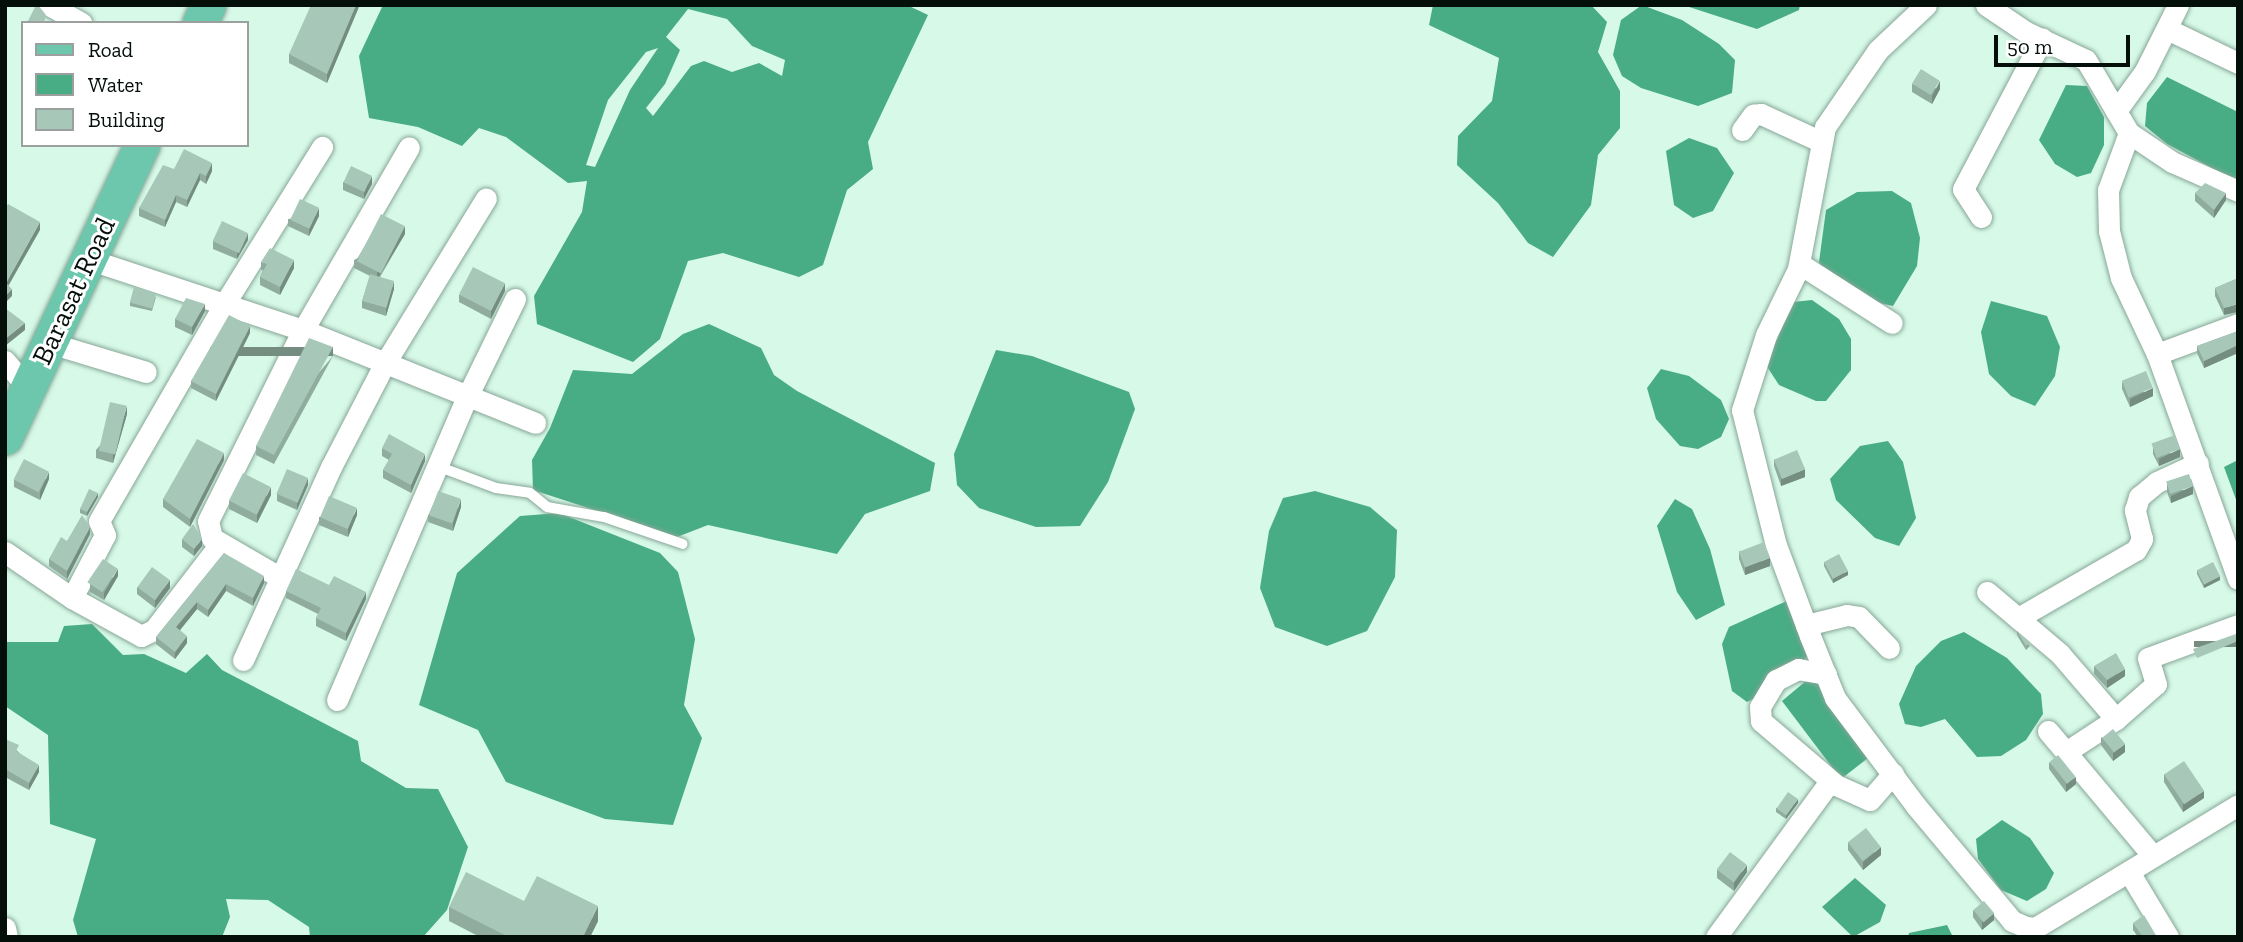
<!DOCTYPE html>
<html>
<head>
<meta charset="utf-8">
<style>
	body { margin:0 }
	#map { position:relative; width:2243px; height:942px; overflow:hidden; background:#d7f9e8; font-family:"Zilla Slab",serif }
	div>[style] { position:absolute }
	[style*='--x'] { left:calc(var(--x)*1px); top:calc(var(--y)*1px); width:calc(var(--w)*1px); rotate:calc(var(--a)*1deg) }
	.water>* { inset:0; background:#48ac85 }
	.roads { filter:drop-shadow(0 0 2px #87a697) drop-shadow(0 0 2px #87a697) }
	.lane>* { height:10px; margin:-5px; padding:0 5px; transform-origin:5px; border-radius:5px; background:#fff }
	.street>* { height:21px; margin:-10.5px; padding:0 10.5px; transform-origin:10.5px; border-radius:10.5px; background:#fff }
	.primary>* { height:35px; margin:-17.5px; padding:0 17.5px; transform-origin:17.5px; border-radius:17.5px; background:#6dc7ac }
	.wall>* { inset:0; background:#90ac9e }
	.shaded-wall>* { inset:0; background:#758c81; transform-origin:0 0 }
	.building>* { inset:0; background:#a7c8b8; transform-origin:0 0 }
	span { translate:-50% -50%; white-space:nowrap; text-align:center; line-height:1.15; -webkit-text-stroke:6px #fff; paint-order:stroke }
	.street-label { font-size:28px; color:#050f0a }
	.frame { position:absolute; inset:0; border:7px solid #050f0a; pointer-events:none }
	.legend { position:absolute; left:21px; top:21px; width:228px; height:126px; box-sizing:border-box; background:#fff; border:2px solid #9b9f9d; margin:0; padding:9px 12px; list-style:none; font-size:21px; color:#050f0a }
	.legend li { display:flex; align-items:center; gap:14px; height:35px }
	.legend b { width:35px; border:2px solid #9b9f9d }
	.scale { position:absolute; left:1994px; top:35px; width:136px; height:32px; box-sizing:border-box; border:4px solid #050f0a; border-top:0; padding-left:9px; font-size:21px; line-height:24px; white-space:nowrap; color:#050f0a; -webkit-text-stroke:5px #fff; paint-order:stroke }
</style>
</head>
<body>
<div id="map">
	<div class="water">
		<i style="clip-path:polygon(evenodd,383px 5px,907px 5px,928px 15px,868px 142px,873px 169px,847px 190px,823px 265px,799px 277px,723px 253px,688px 261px,660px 339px,633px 362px,537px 324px,534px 296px,582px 212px,587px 181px,568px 183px,506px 137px,479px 128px,462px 146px,418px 127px,369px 118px,359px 56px,383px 5px,688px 9px,727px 19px,752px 46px,785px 60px,782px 76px,759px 63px,732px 72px,704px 61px,691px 66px,653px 116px,646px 108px,665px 84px,680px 50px,666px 37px,688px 9px,383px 5px,658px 48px,630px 90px,595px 167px,586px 165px,608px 100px,646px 52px,658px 48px)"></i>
		<i style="clip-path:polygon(1433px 5px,1591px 5px,1607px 22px,1598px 52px,1620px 91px,1620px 128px,1598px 155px,1591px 205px,1553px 257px,1528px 243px,1498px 203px,1457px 165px,1458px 136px,1492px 101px,1499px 58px,1429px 25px)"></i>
		<i style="clip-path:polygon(1642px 5px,1682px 20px,1719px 44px,1735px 60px,1732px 93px,1698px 106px,1641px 88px,1622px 76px,1613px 55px,1621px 20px)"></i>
		<i style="clip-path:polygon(1683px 5px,1800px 5px,1799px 10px,1757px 29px)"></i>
		<i style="clip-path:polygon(2167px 77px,2238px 112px,2238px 182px,2167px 144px,2145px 126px,2147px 103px)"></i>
		<i style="clip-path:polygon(2066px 85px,2087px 86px,2104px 117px,2104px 145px,2091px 173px,2077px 177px,2055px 164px,2039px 140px)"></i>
		<i style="clip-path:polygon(1689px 138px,1717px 148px,1734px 173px,1713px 211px,1693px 218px,1674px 205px,1666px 151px)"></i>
		<i style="clip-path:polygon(1892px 191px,1911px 203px,1920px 238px,1917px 266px,1893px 306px,1870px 301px,1825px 275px,1819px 262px,1826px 210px,1857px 192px)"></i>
		<i style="clip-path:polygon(1812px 300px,1839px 319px,1851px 339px,1851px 370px,1826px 401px,1816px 401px,1779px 385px,1766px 365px,1793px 302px)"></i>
		<i style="clip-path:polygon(1991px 301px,2047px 316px,2060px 347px,2055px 376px,2035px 406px,2011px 396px,1989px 374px,1981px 332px)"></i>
		<i style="clip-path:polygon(709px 324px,761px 348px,774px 375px,797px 391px,935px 463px,930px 491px,865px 514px,837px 554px,708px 525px,677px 537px,533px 490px,532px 460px,550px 428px,573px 370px,632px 374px,683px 334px)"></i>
		<i style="clip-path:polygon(996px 350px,1032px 356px,1129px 392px,1135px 409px,1108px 482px,1080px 526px,1036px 527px,979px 508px,957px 485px,954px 454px)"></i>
		<i style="clip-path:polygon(1661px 369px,1689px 376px,1721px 400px,1729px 419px,1721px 437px,1698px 449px,1680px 446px,1656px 419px,1647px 388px)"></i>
		<i style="clip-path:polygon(1888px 441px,1903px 462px,1916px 518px,1899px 546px,1875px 538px,1836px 500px,1830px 479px,1860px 446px)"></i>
		<i style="clip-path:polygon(2238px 460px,2238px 505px,2224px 467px)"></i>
		<i style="clip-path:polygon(1315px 491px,1370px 507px,1397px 530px,1395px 577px,1367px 631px,1327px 646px,1275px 627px,1260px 588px,1269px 531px,1283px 498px)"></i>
		<i style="clip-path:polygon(1675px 499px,1692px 509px,1710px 549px,1725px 605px,1696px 620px,1677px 592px,1657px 526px)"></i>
		<i style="clip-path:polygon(559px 513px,660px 553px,678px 572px,695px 639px,684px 705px,702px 738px,673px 825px,605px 819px,506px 782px,478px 730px,419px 705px,457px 573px,520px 516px)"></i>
		<i style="clip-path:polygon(1789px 600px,1809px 655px,1774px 689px,1747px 702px,1732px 691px,1722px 644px,1729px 627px)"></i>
		<i style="clip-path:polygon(92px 624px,123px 655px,144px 654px,186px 673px,207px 654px,222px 670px,358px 741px,361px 761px,406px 788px,438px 789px,468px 847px,447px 910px,423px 937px,310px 937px,309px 927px,268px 900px,226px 899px,230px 917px,222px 937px,78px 937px,73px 920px,96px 839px,50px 824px,48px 735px,5px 706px,5px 642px,58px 642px,64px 626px)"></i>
		<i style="clip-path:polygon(1964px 632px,2007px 658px,2041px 694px,2043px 714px,2026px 740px,2001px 756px,1977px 757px,1945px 719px,1921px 727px,1905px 724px,1899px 704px,1916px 666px,1941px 641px)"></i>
		<i style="clip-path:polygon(1813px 675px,1868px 758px,1841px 779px,1782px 701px)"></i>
		<i style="clip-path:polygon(2002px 820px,2030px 838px,2054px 873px,2046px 889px,2027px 901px,2001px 890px,1978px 859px,1976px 839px)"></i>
		<i style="clip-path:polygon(1855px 878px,1886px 905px,1880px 922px,1853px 937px,1822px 907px)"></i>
		<i style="clip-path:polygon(1947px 925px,1953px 937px,1908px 937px,1909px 933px)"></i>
	</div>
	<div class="roads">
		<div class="lane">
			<i style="--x:437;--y:466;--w:63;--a:20.4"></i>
			<i style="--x:496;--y:488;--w:34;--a:8"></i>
			<i style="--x:530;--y:493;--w:22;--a:39"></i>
			<i style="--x:547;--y:507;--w:58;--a:10"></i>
			<i style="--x:604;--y:517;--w:83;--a:18.9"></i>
		</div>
		<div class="street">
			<i style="--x:49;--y:5;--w:37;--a:29"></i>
			<i style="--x:1926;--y:5;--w:66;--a:136.8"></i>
			<i style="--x:1878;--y:50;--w:93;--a:124.5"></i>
			<i style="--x:1825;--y:127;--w:145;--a:100.8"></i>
			<i style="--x:1798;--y:269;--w:73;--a:115.9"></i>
			<i style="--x:1766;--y:335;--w:79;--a:107.7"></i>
			<i style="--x:1742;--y:410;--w:139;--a:75.9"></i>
			<i style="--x:1776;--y:545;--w:97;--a:69.5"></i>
			<i style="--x:1810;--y:636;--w:67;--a:68"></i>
			<i style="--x:1835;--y:698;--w:135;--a:53.1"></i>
			<i style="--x:1916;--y:806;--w:150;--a:50.1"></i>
			<i style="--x:2012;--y:921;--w:15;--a:23"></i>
			<i style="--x:2026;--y:927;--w:9;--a:6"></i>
			<i style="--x:2035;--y:928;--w:237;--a:-31.2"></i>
			<i style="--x:1986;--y:5;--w:48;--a:34"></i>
			<i style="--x:2026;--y:32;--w:66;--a:25"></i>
			<i style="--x:2086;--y:60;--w:85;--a:59.5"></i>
			<i style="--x:2129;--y:133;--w:61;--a:110.2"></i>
			<i style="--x:2108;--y:190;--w:41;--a:88.6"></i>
			<i style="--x:2109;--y:231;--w:49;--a:75.7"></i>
			<i style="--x:2121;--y:278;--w:84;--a:64.7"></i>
			<i style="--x:2157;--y:354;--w:239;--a:70.2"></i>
			<i style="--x:2167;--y:29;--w:79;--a:25.6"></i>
			<i style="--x:2116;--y:111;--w:49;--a:-54.1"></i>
			<i style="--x:2145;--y:71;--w:74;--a:-63.4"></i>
			<i style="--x:1742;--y:130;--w:19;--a:-54"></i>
			<i style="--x:1753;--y:115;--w:8;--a:-7"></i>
			<i style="--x:1761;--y:114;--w:67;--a:24.7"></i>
			<i style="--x:2129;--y:133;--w:52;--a:34"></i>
			<i style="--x:2172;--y:162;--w:72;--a:23.7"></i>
			<i style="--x:1981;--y:217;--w:33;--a:-123"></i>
			<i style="--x:1963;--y:189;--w:170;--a:-62.2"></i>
			<i style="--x:88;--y:259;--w:226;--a:18.3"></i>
			<i style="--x:303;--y:330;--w:250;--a:21.8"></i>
			<i style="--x:1800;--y:264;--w:109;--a:32.7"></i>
			<i style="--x:50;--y:343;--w:100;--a:16.8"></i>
			<i style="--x:2157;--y:354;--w:86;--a:-20.3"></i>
			<i style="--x:5;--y:361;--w:35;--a:50"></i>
			<i style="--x:5;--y:552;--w:81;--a:34.5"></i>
			<i style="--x:72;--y:598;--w:79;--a:28.8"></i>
			<i style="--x:141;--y:636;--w:14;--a:-25"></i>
			<i style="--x:154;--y:630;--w:108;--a:-52.5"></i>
			<i style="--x:281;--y:578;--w:80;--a:-149.9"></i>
			<i style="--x:212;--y:538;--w:17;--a:-103"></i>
			<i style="--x:208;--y:521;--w:213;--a:-63.6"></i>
			<i style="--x:303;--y:330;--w:211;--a:-59.9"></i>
			<i style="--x:1987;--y:592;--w:96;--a:40.3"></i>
			<i style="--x:2060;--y:654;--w:86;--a:49.3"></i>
			<i style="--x:72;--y:598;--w:71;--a:-62.4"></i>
			<i style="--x:105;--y:535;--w:15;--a:-113"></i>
			<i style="--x:99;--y:521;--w:252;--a:-60"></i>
			<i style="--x:225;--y:303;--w:184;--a:-58.1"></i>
			<i style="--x:2018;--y:618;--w:136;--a:-30"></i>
			<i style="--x:2136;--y:550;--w:13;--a:-61"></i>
			<i style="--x:2142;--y:539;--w:30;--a:-104"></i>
			<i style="--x:2135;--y:510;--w:14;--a:-73"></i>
			<i style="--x:2139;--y:497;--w:23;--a:-40"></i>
			<i style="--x:2157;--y:482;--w:45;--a:-24.9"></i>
			<i style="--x:1806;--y:625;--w:42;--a:-13.7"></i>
			<i style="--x:1847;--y:615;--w:12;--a:9"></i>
			<i style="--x:1859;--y:617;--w:43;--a:45.9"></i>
			<i style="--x:243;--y:660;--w:212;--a:-65.5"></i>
			<i style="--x:331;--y:467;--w:117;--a:-62.6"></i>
			<i style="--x:385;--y:363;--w:193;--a:-58.5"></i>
			<i style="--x:1826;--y:674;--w:28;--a:-170"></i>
			<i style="--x:1798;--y:669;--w:25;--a:153"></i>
			<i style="--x:1776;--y:680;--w:31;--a:121"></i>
			<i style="--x:1760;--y:707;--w:14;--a:86"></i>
			<i style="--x:1761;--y:721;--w:99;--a:40.5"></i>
			<i style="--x:1836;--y:785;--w:37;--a:24"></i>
			<i style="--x:1870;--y:800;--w:35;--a:-49"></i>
			<i style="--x:337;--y:700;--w:332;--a:-66.8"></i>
			<i style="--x:468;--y:395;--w:107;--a:-63.9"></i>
			<i style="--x:2048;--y:731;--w:163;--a:50"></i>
			<i style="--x:2066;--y:752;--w:60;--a:-33.4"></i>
			<i style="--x:2116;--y:719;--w:53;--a:-41.2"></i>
			<i style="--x:2156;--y:684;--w:27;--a:-107"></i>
			<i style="--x:2148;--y:658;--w:96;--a:-20.1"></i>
			<i style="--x:2129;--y:872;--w:76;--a:59"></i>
			<i style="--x:5;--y:928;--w:9;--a:77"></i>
			<i style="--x:1716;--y:937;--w:193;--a:-53.8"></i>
		</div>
		<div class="primary">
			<i style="--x:200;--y:23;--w:20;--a:-66"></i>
			<i style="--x:5;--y:437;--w:323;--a:-64.9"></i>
		</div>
	</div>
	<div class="wall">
		<i style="clip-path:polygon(359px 5px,327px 83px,289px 63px,289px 54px)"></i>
		<i style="clip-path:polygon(1912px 84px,1940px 89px,1932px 104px,1912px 92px)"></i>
		<i style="clip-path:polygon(174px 169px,212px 171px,206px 184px,200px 180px,187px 207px,176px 202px,165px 227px,139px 216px,139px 208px)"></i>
		<i style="clip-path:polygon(343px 182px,372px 184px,364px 199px,343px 190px)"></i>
		<i style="clip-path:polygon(2195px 193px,2226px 200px,2214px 218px,2195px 201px)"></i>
		<i style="clip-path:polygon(319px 216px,309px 236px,288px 226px,288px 219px)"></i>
		<i style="clip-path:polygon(405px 234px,380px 277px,394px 289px,386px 316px,362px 308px,362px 301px,370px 276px,354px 268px,354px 260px)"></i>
		<i style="clip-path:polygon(248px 240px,237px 259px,213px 249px,213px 241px)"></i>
		<i style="clip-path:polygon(261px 262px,294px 268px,280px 295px,260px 285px,260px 277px,263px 270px,261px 270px)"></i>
		<i style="clip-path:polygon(2236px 279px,2224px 315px,2215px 296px,2215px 288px)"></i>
		<i style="clip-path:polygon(505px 291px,491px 319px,459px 302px,459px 295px)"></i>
		<i style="clip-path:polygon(156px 297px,152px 311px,130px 306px,130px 302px)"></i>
		<i style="clip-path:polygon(205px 311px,192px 335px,175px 327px,175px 319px)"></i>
		<i style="clip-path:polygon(2238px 331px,2238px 353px,2204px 368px,2197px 353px,2197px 346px)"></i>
		<i style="clip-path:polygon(250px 333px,216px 401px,191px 388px,191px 381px)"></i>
		<i style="clip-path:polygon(333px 356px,274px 464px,256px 455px,256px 446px)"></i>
		<i style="clip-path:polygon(2122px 382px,2153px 396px,2130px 407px,2122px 389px)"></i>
		<i style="clip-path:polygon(127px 414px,113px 463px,96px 458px,96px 450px)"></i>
		<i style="clip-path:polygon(2153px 446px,2180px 457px,2159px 466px,2153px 454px)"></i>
		<i style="clip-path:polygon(382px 448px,425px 461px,411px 493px,383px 478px,383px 470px,389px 460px,382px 456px)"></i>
		<i style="clip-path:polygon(1774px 459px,1805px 477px,1781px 486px,1774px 466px)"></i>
		<i style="clip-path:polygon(224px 460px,190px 527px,163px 507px,163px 499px)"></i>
		<i style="clip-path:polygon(49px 479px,40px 500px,14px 487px,14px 480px)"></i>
		<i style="clip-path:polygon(2167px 484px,2193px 494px,2171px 503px,2167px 492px)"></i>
		<i style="clip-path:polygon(308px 485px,297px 510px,277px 501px,277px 494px)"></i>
		<i style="clip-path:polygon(271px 495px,257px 523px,229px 509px,229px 501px)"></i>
		<i style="clip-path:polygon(98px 497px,87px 516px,80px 513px,80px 509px)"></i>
		<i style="clip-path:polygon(461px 507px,453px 531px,428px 522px,428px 515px)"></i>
		<i style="clip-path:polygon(357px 515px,348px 537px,319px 525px,319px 517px)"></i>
		<i style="clip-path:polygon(90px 534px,67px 579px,49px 566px,49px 559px,67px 541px)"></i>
		<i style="clip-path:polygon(182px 539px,202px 546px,194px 556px,182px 547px)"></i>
		<i style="clip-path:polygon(1739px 551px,1770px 566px,1745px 575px,1739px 559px)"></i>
		<i style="clip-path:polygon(224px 553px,264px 583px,253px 606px,226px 591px,208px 617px,197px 609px,180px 630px,187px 643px,175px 659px,156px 644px,156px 637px)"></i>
		<i style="clip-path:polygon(1824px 562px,1848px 575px,1833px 583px,1824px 566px)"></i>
		<i style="clip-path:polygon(2197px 570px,2220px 580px,2204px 588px,2197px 574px)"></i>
		<i style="clip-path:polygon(118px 576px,104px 600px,90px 592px,90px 584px)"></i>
		<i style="clip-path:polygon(329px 585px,366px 599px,346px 641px,316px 626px,316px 618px,318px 614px,286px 598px,286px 591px)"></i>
		<i style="clip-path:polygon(137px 587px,170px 588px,155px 608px,137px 594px)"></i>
		<i style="clip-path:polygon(2017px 631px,2030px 646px,2026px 650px,2017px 635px)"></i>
		<i style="clip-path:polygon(2094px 666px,2125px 676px,2107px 688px,2094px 674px)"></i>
		<i style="clip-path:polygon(2101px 737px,2125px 752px,2113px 761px,2101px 745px)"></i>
		<i style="clip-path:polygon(5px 739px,39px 772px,29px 790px,5px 777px)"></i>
		<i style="clip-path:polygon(2049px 762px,2076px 784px,2066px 792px,2049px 769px)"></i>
		<i style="clip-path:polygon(2164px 774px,2204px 798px,2183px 812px,2164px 782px)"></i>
		<i style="clip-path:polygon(1798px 803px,1786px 819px,1776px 812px,1776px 808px)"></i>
		<i style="clip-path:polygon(1848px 842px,1881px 855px,1863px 870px,1848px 850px)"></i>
		<i style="clip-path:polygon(1717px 870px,1747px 872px,1734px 891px,1717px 878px)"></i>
		<i style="clip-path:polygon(524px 901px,598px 921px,590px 937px,480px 937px,449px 921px,449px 907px)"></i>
		<i style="clip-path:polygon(1973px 910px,1994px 920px,1982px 930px,1973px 917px)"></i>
		<i style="clip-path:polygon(2133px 923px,2157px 937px,2138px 937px,2133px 930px)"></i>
	</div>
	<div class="shaded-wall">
		<i style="clip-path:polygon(356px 5px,359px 5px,359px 7px,327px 83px,327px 74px)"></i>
		<i style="clip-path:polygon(1940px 81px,1940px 89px,1932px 104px,1932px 96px)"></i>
		<i style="clip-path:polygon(212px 163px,212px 171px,206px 184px,206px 176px)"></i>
		<i style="clip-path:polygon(200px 173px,200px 180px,187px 207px,187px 200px)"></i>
		<i style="clip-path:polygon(372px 176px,372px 184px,364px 199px,364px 192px)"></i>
		<i style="clip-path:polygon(2226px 193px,2226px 200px,2214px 218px,2214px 210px)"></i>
		<i style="clip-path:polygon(176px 195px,176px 202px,165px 227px,165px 220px)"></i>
		<i style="clip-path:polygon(319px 208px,319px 216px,309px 236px,309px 229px)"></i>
		<i style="clip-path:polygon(40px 222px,40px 230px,6px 290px,6px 283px)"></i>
		<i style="clip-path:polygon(405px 226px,405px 234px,377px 280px,377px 273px)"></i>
		<i style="clip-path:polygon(248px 233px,248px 240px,237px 259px,237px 252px)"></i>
		<i style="clip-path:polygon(294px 260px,294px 268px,280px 295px,280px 287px)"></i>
		<i style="clip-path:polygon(394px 281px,394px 289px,386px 316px,386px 309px)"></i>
		<i style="clip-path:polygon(505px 283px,505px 291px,491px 319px,491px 311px)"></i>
		<i style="clip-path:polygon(12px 289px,12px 296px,5px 303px,5px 296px)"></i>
		<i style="clip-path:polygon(205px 304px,205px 311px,192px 335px,192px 327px)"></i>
		<i style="clip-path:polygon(2238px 304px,2238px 312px,2224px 315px,2224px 308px)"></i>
		<i style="clip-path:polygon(25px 323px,25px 330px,5px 346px,5px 339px)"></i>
		<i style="clip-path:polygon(250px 326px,250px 333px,216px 401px,216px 394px)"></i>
		<i style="clip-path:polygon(2238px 345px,2238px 353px,2204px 368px,2204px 361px)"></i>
		<i style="left:333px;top:347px;width:9px;height:123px;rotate:90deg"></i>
		<i style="clip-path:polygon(2153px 388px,2153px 396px,2130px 407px,2130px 399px)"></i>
		<i style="clip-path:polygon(127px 406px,127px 414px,113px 463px,113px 455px)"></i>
		<i style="clip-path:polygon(2180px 449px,2180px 457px,2159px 466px,2159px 459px)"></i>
		<i style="clip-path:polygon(224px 453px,224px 460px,190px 527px,190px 519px)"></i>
		<i style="clip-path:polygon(425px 454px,425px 461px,411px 493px,411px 485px)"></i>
		<i style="clip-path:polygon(1805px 469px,1805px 477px,1781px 486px,1781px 479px)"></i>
		<i style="clip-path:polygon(49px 472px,49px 479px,40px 500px,40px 492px)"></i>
		<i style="clip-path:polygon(308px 478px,308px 485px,297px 510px,297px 502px)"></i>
		<i style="clip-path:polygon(2193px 486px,2193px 494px,2171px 503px,2171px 496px)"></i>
		<i style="clip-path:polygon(271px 487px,271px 495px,257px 523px,257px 515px)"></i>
		<i style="clip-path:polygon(98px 493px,98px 497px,87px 516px,87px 512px)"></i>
		<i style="clip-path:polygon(461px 499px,461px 507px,453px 531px,453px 523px)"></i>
		<i style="clip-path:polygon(357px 508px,357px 515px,348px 537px,348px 529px)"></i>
		<i style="clip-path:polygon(90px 527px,90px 534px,67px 579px,67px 571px)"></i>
		<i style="clip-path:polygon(202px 539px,202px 546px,194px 556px,194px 549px)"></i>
		<i style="clip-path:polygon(1770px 558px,1770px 566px,1745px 575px,1745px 567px)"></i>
		<i style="clip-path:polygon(118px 569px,118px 576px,104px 600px,104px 593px)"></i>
		<i style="clip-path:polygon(1848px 571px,1848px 575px,1833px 583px,1833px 579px)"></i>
		<i style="clip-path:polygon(264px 576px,264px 583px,253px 606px,253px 598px)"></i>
		<i style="clip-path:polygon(2220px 576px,2220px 580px,2204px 588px,2204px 584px)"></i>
		<i style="clip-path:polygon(170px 580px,170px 588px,155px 608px,155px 600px)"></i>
		<i style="clip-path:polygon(226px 584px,226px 591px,208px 617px,208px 610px)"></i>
		<i style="clip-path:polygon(366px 592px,366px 599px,346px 641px,346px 633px)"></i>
		<i style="clip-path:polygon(197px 602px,197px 609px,176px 635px,176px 627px)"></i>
		<i style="clip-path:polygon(187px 636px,187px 643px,175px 659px,175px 652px)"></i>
		<i style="left:2238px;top:641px;width:6px;height:44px;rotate:90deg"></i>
		<i style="clip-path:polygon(2125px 669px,2125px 676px,2107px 688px,2107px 680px)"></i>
		<i style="clip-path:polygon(2125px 744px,2125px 752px,2113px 761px,2113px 753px)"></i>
		<i style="clip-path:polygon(39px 765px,39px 772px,29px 790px,29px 783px)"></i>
		<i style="clip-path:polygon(2076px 777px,2076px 784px,2066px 792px,2066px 784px)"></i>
		<i style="clip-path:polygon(2204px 791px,2204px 798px,2183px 812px,2183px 804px)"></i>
		<i style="clip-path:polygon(1798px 799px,1798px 803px,1786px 819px,1786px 815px)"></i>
		<i style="clip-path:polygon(1881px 847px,1881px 855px,1863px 870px,1863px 862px)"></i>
		<i style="clip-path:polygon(1747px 865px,1747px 872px,1734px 891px,1734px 883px)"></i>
		<i style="clip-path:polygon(598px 906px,598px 921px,590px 937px,583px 937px)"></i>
		<i style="clip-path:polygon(1994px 913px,1994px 920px,1982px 930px,1982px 922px)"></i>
	</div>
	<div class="building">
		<i style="clip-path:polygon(36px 5px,38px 5px,46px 15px,44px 23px,27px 23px)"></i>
		<i style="clip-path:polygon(311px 5px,356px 5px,327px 74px,289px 54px)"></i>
		<i style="left:1921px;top:69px;width:22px;height:17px;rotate:32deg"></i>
		<i style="clip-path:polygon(184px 149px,212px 163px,206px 176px,200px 173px,187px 200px,176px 195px,165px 220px,139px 208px,163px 165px,174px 169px)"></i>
		<i style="left:351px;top:166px;width:23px;height:18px;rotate:25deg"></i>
		<i style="clip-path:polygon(2205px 183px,2226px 193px,2214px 210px,2195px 193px)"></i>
		<i style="left:300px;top:199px;width:21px;height:23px;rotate:25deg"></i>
		<i style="clip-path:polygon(8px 204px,40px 222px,6px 283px,12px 289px,5px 296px,5px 209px)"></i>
		<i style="left:381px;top:214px;width:27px;height:53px;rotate:27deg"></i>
		<i style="left:222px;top:221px;width:29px;height:22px;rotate:25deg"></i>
		<i style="clip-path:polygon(270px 248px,294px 260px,280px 287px,260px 277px,267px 264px,261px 262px)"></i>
		<i style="left:473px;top:267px;width:36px;height:31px;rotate:27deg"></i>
		<i style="left:370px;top:274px;width:25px;height:28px;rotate:16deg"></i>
		<i style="clip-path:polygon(2236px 279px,2238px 284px,2238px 304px,2224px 308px,2215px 288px)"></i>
		<i style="left:134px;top:287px;width:23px;height:16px;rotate:15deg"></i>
		<i style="clip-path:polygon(186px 298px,205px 304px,192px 327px,175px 319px)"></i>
		<i style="clip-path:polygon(5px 308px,25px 323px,5px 339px)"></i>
		<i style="clip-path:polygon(229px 315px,250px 326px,216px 394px,191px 381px)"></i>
		<i style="clip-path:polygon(2238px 331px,2238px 345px,2204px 361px,2197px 346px)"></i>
		<i style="clip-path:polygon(309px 338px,333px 347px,274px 455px,256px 446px)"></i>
		<i style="left:2146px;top:371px;width:18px;height:26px;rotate:68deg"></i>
		<i style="left:110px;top:402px;width:17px;height:50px;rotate:13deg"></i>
		<i style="clip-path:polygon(389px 434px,425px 454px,411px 485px,383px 470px,392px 454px,382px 448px)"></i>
		<i style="left:2175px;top:435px;width:15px;height:25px;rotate:70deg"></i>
		<i style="clip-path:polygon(197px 439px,224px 453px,190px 519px,163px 499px)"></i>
		<i style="left:1797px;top:450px;width:21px;height:25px;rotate:67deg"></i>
		<i style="left:24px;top:459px;width:28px;height:23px;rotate:27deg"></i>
		<i style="left:287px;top:469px;width:23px;height:27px;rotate:23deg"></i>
		<i style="left:243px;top:473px;width:31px;height:31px;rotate:27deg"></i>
		<i style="left:2189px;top:474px;width:13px;height:24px;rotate:72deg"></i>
		<i style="clip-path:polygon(89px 489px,98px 493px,87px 512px,80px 509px)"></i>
		<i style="left:438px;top:491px;width:24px;height:26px;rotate:19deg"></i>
		<i style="left:329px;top:496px;width:30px;height:23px;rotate:23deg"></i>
		<i style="clip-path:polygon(82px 515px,90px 527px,67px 571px,49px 559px,61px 537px,67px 541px)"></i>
		<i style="clip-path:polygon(193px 524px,202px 539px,194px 549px,182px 539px)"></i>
		<i style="left:1764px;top:542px;width:17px;height:27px;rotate:69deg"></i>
		<i style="clip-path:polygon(224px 553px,264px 576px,253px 598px,226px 584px,208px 610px,197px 602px,176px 627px,187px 636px,175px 652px,156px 637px)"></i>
		<i style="left:1839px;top:554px;width:19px;height:17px;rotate:62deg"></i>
		<i style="left:103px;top:559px;width:18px;height:28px;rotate:34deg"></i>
		<i style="left:2213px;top:562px;width:16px;height:18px;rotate:63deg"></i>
		<i style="left:152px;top:567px;width:22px;height:25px;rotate:36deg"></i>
		<i style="clip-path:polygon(296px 569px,329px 585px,334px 576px,366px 592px,346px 633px,316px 618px,321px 608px,286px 591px)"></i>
		<i style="clip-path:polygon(2017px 631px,2030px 642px,2026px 646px)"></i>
		<i style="clip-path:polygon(2236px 634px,2238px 641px,2197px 658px,2193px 649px)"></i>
		<i style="clip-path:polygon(2116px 653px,2125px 669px,2107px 680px,2094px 666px)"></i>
		<i style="left:2113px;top:729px;width:19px;height:14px;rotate:51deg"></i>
		<i style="clip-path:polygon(5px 739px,19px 745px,16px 751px,39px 765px,29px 783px,5px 769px)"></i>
		<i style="left:2058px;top:755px;width:28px;height:11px;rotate:51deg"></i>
		<i style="left:2184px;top:761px;width:36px;height:24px;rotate:56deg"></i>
		<i style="left:1788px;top:792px;width:12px;height:20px;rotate:35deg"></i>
		<i style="left:1866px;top:828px;width:24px;height:23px;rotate:52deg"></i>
		<i style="left:1730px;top:852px;width:21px;height:22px;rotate:37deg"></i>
		<i style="clip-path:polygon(466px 872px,524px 901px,537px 876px,598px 906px,583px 937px,509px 937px,449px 907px)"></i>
		<i style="left:1984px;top:901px;width:16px;height:14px;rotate:50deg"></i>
		<i style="clip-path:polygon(2144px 915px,2157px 937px,2143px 937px,2133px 923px)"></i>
	</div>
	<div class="street-label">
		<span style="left:74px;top:291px;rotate:-65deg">Barasat Road</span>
	</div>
	<div class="frame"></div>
	<ul class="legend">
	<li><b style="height:9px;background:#6dc7ac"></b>Road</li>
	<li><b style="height:19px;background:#48ac85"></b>Water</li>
	<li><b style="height:19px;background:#a7c8b8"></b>Building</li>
	</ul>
	<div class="scale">50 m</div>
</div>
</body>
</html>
